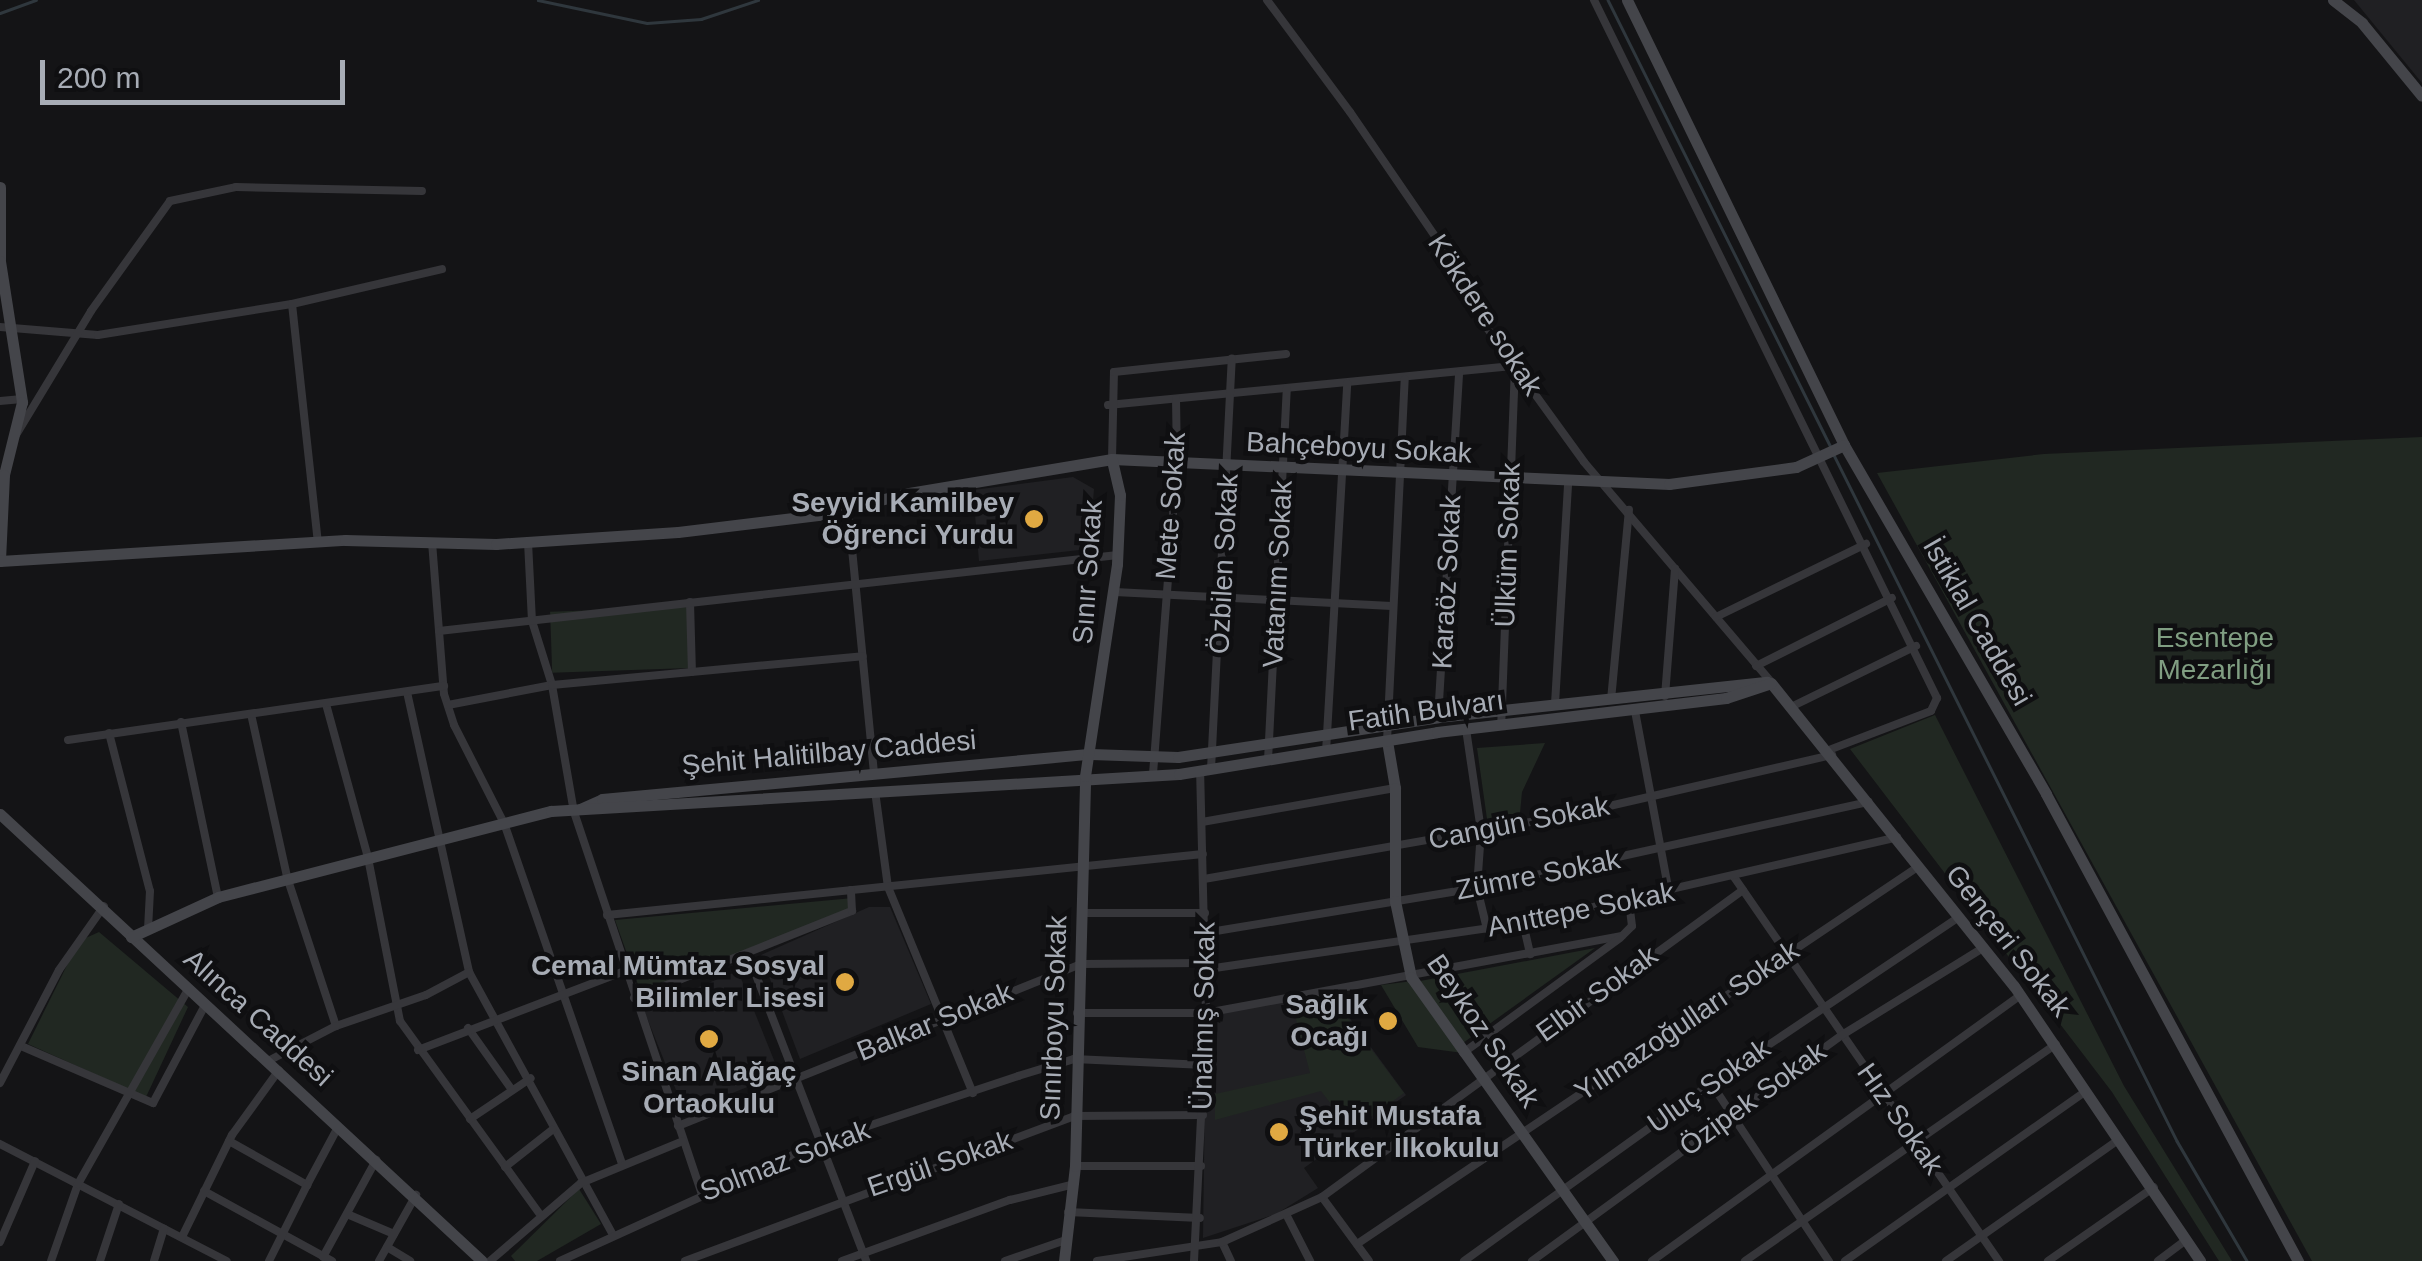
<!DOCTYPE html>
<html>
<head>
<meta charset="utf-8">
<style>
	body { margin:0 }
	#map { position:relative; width:2422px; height:1261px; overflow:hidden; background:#141416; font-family:Arial,sans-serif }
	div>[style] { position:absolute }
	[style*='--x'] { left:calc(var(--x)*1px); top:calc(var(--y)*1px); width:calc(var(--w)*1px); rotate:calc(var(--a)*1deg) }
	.built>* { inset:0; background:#202023; transform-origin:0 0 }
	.green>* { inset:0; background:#212822; transform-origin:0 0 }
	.stream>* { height:2.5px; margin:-1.25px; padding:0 1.25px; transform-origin:1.25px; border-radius:1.25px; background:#2f373d }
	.street>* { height:8px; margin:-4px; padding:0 4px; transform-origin:4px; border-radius:4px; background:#36363a }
	.secondary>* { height:11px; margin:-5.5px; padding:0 5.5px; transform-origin:5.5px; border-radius:5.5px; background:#44454a }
	.dots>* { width:28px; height:28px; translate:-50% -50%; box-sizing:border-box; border:5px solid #0f0f11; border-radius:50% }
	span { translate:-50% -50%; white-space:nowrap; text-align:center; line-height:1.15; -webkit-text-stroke:9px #0f0f11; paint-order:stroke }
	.street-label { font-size:28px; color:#a7acb5 }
	.poi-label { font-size:28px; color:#a7acb5; font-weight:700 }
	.right { translate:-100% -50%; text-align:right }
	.left { translate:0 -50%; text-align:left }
	.park-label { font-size:28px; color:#809e82 }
	.scale { position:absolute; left:40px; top:60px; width:305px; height:45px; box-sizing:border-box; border:5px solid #a7acb5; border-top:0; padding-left:12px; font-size:30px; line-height:35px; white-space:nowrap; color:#a7acb5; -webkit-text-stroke:8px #0f0f11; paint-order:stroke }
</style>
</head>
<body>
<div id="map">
	<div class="built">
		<i style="clip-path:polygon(2354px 0,2422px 0,2422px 83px)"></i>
		<i style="clip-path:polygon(1073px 477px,1094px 489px,1089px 549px,979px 561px,973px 490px)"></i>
		<i style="clip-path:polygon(869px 907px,890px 907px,931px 1004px,800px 1059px,761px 955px)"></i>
		<i style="left:738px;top:971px;width:111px;height:102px;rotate:68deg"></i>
		<i style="clip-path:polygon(1329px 990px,1406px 1095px,1304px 1168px,1318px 1188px,1276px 1214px,1203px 1238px,1206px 1013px)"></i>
	</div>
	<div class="green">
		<i style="clip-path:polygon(2422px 437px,2422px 1261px,2312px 1261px,1877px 473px,2044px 454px)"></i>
		<i style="left:688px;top:607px;width:61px;height:138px;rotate:88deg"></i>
		<i style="clip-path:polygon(1935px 715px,2124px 1086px,2232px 1261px,2219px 1261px,2112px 1092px,1850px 749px)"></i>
		<i style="clip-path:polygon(1545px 743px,1522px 792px,1520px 813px,1487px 819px,1477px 748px)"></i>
		<i style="clip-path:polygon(853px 898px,853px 912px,641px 993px,615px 920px)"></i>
		<i style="clip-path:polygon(99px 932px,188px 1007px,146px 1097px,28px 1044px,79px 941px)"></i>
		<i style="clip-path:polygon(1595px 948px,1463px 1043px,1420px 981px)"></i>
		<i style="clip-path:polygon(1413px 981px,1463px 1053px,1418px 1047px,1381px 985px)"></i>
		<i style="clip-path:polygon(1329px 993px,1404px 1093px,1352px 1131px,1321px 1091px,1215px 1120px,1215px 1094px,1310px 1073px,1291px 1000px)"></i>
		<i style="clip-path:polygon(579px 1189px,601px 1224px,537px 1261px,515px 1261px,511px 1256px)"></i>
	</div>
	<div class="stream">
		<i style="--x:538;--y:0;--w:111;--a:11.9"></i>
		<i style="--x:647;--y:23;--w:54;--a:-4.2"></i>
		<i style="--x:701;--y:19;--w:60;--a:-18.4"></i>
		<i style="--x:1608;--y:0;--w:498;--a:63.5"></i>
		<i style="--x:0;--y:13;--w:38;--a:-20"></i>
		<i style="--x:1833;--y:453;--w:769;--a:63.43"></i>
		<i style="--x:2177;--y:1141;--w:139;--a:59.7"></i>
	</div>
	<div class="street">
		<i style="--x:1267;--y:0;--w:139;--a:53.5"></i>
		<i style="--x:1350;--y:112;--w:189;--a:55.6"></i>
		<i style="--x:1457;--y:268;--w:59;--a:64.7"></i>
		<i style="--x:1482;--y:321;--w:174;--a:54.1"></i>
		<i style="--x:1584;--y:462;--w:289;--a:49.6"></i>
		<i style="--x:1594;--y:0;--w:778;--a:63.83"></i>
		<i style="--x:1937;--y:698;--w:14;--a:115"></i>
		<i style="--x:1931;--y:711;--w:109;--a:159.1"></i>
		<i style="--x:292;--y:304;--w:239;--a:83.8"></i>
		<i style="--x:0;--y:327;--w:98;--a:4.7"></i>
		<i style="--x:98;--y:335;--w:196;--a:-9.1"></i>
		<i style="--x:292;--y:304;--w:154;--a:-13.1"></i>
		<i style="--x:0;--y:401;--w:22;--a:-5"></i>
		<i style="--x:1108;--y:405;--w:409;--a:-5.5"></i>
		<i style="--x:1515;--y:366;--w:359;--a:92.2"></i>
		<i style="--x:16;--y:435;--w:145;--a:-58.8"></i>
		<i style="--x:91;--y:311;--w:135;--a:-54.3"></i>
		<i style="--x:170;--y:201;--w:67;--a:-12"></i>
		<i style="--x:236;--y:187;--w:186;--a:1.2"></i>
		<i style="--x:1112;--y:459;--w:87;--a:-88.7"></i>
		<i style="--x:1114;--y:372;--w:173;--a:-6"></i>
		<i style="--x:848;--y:508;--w:267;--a:84.4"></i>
		<i style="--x:432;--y:542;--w:152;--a:85.5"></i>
		<i style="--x:444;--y:694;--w:33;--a:72"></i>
		<i style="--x:454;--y:725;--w:110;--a:63"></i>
		<i style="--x:504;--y:823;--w:360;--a:70.9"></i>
		<i style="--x:528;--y:542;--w:79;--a:87.1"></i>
		<i style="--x:532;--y:621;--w:67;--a:72.6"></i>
		<i style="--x:552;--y:685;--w:129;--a:80.2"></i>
		<i style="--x:574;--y:812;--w:403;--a:71.5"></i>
		<i style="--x:1115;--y:592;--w:277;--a:2.9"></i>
		<i style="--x:690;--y:602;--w:70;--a:88.4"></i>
		<i style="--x:1716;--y:617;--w:167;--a:-26"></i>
		<i style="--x:439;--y:631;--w:683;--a:-6.39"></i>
		<i style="--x:1756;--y:666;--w:152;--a:-26.6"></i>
		<i style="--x:407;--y:692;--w:287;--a:77.5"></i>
		<i style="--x:469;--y:972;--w:298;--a:61.3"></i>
		<i style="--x:1665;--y:696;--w:128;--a:-85.5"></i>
		<i style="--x:1611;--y:700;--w:191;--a:-84.6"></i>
		<i style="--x:326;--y:704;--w:160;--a:74.7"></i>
		<i style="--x:368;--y:858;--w:166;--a:78.9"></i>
		<i style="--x:400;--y:1021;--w:237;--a:54.1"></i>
		<i style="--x:1555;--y:704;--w:222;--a:-86.6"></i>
		<i style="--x:448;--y:705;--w:106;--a:-10.9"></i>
		<i style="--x:552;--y:685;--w:312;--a:-5.3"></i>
		<i style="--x:1793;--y:706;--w:137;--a:-26"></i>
		<i style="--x:1635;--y:711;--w:185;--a:79.4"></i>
		<i style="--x:251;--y:714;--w:167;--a:77.5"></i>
		<i style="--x:287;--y:877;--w:157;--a:71.8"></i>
		<i style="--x:336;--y:1026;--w:95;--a:-19"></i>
		<i style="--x:426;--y:995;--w:49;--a:-28.1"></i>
		<i style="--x:1438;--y:718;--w:346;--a:-86.5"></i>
		<i style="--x:181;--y:722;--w:179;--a:78.1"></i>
		<i style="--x:1466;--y:729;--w:103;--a:81.6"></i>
		<i style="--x:1481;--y:831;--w:57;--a:94"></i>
		<i style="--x:1477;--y:888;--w:42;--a:76.3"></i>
		<i style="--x:109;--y:733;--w:163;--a:75.5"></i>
		<i style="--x:150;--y:891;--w:36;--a:93"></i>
		<i style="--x:68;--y:740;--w:380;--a:-8.2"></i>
		<i style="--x:1387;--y:741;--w:362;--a:-87.2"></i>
		<i style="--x:1326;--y:752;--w:369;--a:-86.7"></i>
		<i style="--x:1268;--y:760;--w:372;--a:-87.1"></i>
		<i style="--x:1211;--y:769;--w:411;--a:-87.1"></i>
		<i style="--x:1153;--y:774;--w:313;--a:-85.6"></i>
		<i style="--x:1177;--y:462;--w:63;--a:-90.9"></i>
		<i style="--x:875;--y:791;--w:97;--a:82.3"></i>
		<i style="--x:888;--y:887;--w:223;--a:67.6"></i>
		<i style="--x:1202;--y:822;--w:196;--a:-10"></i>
		<i style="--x:1734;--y:877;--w:467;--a:55.4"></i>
		<i style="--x:1204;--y:879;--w:372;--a:-9.9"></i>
		<i style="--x:1570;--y:815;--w:269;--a:-12.9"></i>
		<i style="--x:1082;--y:913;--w:123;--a:0"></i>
		<i style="--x:607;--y:915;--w:599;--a:-5.84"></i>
		<i style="--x:1523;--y:923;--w:32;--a:77"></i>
		<i style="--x:1204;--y:933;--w:277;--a:-9.4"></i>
		<i style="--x:1477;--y:888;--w:401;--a:-12.4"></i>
		<i style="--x:749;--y:957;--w:326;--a:68.9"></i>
		<i style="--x:1201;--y:970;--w:325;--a:-8.3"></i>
		<i style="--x:1523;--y:923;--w:384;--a:-12.9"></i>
		<i style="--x:634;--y:998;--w:235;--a:-21.8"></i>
		<i style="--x:852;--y:911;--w:21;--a:-93"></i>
		<i style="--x:1077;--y:1013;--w:129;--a:0"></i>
		<i style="--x:1206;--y:1013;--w:423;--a:-10.5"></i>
		<i style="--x:1622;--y:936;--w:14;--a:-45"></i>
		<i style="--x:1632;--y:926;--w:24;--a:-97"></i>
		<i style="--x:468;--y:1028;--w:76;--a:54.6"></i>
		<i style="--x:21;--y:1046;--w:144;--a:23.4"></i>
		<i style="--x:153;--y:1103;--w:109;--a:-62"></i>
		<i style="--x:418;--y:1050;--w:222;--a:-20.9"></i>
		<i style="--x:1463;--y:1053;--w:195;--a:-36.2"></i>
		<i style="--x:270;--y:1060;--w:74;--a:-27.3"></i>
		<i style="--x:0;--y:1083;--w:127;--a:-62.4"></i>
		<i style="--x:59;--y:970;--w:78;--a:-54.9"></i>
		<i style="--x:1711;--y:1083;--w:214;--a:56.5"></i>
		<i style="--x:470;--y:1119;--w:73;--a:-33.9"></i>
		<i style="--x:678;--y:1126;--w:434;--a:-21.9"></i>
		<i style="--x:1081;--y:964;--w:121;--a:-0.5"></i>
		<i style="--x:229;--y:1141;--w:90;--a:29.4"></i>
		<i style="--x:307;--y:1185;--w:66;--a:-61.9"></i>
		<i style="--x:0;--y:1144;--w:255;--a:27.3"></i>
		<i style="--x:1075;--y:1166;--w:126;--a:0"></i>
		<i style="--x:505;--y:1167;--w:60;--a:-38.2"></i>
		<i style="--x:204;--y:1191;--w:146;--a:28.7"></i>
		<i style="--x:1322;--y:1197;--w:79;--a:53.7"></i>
		<i style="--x:1068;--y:1212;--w:132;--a:2.6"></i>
		<i style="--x:347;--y:1214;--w:51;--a:23.1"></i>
		<i style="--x:1287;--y:1216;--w:51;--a:62.9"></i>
		<i style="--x:182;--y:1237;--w:114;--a:-63.9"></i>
		<i style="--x:232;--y:1135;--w:80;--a:-54.1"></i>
		<i style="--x:0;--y:1242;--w:88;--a:-66.6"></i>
		<i style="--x:1222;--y:1242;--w:21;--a:65"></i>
		<i style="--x:1357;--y:1244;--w:677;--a:-33.92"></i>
		<i style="--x:387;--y:1247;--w:27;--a:31"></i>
		<i style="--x:323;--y:1257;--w:111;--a:-61.3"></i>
		<i style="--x:51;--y:1261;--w:82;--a:-70.7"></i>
		<i style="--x:78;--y:1184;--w:222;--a:-60.5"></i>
		<i style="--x:100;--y:1261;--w:60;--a:-71.6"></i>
		<i style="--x:154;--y:1261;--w:34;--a:-73"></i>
		<i style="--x:269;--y:1261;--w:85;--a:-63.4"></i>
		<i style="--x:379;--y:1261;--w:76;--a:-60.7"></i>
		<i style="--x:490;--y:1261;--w:120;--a:-40.6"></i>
		<i style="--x:581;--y:1183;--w:110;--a:-22.4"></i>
		<i style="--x:560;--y:1261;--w:289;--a:-24.5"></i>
		<i style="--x:823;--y:1141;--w:206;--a:-18.4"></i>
		<i style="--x:1018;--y:1076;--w:59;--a:-16.9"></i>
		<i style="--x:1074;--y:1059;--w:131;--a:2.6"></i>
		<i style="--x:685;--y:1261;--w:415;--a:-20.4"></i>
		<i style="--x:1074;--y:1116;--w:129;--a:-0.4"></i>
		<i style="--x:842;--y:1261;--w:179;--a:-20"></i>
		<i style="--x:1010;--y:1200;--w:66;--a:-14"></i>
		<i style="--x:1005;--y:1261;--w:65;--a:-19"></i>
		<i style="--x:1097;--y:1261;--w:126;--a:-8.6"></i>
		<i style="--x:1222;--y:1242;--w:110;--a:-24.2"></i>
		<i style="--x:1322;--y:1197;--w:521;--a:-36.1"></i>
		<i style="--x:1194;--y:1261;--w:248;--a:-87.2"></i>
		<i style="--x:1206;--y:1013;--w:242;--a:-91.4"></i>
		<i style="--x:1464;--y:1261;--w:294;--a:-35.7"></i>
		<i style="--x:1703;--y:1089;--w:308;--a:-33.9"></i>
		<i style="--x:1532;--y:1261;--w:384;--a:-36.1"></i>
		<i style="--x:1842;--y:1035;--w:166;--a:-31.7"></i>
		<i style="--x:1652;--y:1261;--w:455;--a:-35.8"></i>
		<i style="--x:1745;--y:1261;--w:379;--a:-34.9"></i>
		<i style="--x:1845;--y:1261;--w:295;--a:-35.2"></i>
		<i style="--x:1946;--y:1261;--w:210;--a:-35.1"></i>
		<i style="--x:2048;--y:1261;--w:129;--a:-34.9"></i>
		<i style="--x:2158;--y:1261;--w:35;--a:-37"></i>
	</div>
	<div class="secondary">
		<i style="--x:1627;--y:0;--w:495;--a:64"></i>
		<i style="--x:1844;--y:445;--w:403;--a:59.9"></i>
		<i style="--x:2046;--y:794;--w:531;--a:61.65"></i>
		<i style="--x:2333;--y:0;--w:37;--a:38"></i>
		<i style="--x:2362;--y:23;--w:94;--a:50.6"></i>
		<i style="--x:0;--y:187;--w:72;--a:90"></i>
		<i style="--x:0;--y:261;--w:143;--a:81.1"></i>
		<i style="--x:22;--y:402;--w:75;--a:103.9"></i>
		<i style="--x:4;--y:475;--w:86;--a:92.7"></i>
		<i style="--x:0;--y:561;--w:346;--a:-3.5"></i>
		<i style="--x:345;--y:540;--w:151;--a:1.5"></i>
		<i style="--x:496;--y:544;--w:182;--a:-3.8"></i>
		<i style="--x:678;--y:532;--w:141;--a:-6.9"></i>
		<i style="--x:818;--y:515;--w:94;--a:-13.6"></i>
		<i style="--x:909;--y:493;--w:206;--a:-9.5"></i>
		<i style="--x:1112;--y:459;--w:558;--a:2.57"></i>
		<i style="--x:1669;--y:484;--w:128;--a:-7.6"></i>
		<i style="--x:1796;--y:467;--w:53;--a:-24.6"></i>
		<i style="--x:1771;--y:683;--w:388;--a:51.3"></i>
		<i style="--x:2014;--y:986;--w:332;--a:55.9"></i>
		<i style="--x:1387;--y:741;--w:48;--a:80.3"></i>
		<i style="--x:1395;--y:788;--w:113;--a:90"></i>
		<i style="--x:1395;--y:901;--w:78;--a:78.1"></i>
		<i style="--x:1411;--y:977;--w:349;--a:54.6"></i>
		<i style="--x:580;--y:809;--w:24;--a:-24"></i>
		<i style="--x:602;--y:799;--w:491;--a:-5.3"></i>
		<i style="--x:1091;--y:754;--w:87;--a:2"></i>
		<i style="--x:1178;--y:757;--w:263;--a:-8.7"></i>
		<i style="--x:1438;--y:717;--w:331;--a:-6.1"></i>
		<i style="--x:0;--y:814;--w:657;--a:42.84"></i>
		<i style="--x:131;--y:937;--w:96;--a:-24.7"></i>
		<i style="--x:218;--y:897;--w:344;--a:-14.5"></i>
		<i style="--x:551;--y:811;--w:629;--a:-3.37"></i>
		<i style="--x:1179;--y:774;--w:261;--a:-9.2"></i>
		<i style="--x:1437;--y:732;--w:291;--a:-6.7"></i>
		<i style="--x:1726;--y:698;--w:47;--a:-18.4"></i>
		<i style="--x:1064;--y:1261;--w:96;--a:-83.4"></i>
		<i style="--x:1075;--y:1166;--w:390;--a:-88.5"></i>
		<i style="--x:1085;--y:776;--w:214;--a:-81.4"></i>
		<i style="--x:1117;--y:564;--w:69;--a:-87.5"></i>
		<i style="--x:1120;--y:495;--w:37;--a:-103"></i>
	</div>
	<div class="dots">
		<i style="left:1034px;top:519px;background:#e0a942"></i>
		<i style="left:845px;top:982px;background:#e0a942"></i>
		<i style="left:1388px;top:1021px;background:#e0a942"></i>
		<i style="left:709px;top:1039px;background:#e0a942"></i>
		<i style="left:1279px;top:1132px;background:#e0a942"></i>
	</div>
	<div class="street-label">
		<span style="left:1485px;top:315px;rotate:57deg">Kökdere sokak</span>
		<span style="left:1359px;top:448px;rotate:3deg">Bahçeboyu Sokak</span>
		<span style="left:1171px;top:506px;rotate:-86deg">Mete Sokak</span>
		<span style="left:1508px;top:545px;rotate:-88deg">Ülküm Sokak</span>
		<span style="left:1224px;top:564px;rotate:-87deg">Özbilen Sokak</span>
		<span style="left:1088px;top:572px;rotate:-86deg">Sınır Sokak</span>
		<span style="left:1278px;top:574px;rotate:-87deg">Vatanım Sokak</span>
		<span style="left:1447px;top:582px;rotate:-87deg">Karaöz Sokak</span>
		<span style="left:1977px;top:622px;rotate:60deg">İstiklal Caddesi</span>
		<span style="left:1426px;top:711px;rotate:-8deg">Fatih Bulvarı</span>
		<span style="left:829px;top:753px;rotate:-5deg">Şehit Halitilbay Caddesi</span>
		<span style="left:1519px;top:823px;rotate:-11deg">Cangün Sokak</span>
		<span style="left:1538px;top:875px;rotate:-11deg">Zümre Sokak</span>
		<span style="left:1581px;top:910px;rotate:-11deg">Anıttepe Sokak</span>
		<span style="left:2008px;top:941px;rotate:52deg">Gençeri Sokak</span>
		<span style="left:1597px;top:994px;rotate:-36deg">Elbir Sokak</span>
		<span style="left:1204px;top:1016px;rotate:-89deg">Ünalmış Sokak</span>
		<span style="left:258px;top:1018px;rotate:42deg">Alınca Caddesi</span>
		<span style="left:1054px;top:1018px;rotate:-88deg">Sınırboyu Sokak</span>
		<span style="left:1687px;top:1021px;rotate:-34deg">Yılmazoğulları Sokak</span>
		<span style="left:935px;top:1022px;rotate:-22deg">Balkar Sokak</span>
		<span style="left:1483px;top:1031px;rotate:56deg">Beykoz Sokak</span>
		<span style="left:1709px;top:1086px;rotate:-35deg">Uluç Sokak</span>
		<span style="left:1753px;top:1099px;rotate:-36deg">Özipek Sokak</span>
		<span style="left:1900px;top:1119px;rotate:55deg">Hız Sokak</span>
		<span style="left:785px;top:1161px;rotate:-21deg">Solmaz Sokak</span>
		<span style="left:940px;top:1164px;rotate:-19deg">Ergül Sokak</span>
	</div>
	<div class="poi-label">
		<span class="right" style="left:1014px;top:519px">Seyyid Kamilbey<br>Öğrenci Yurdu</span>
		<span class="right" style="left:825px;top:982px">Cemal Mümtaz Sosyal<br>Bilimler Lisesi</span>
		<span class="right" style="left:1368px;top:1021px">Sağlık<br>Ocağı</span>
		<span style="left:709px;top:1088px">Sinan Alağaç<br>Ortaokulu</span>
		<span class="left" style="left:1299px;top:1132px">Şehit Mustafa<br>Türker İlkokulu</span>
	</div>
	<div class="park-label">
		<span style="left:2215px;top:654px">Esentepe<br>Mezarlığı</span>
	</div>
	<div class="scale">200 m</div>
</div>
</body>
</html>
